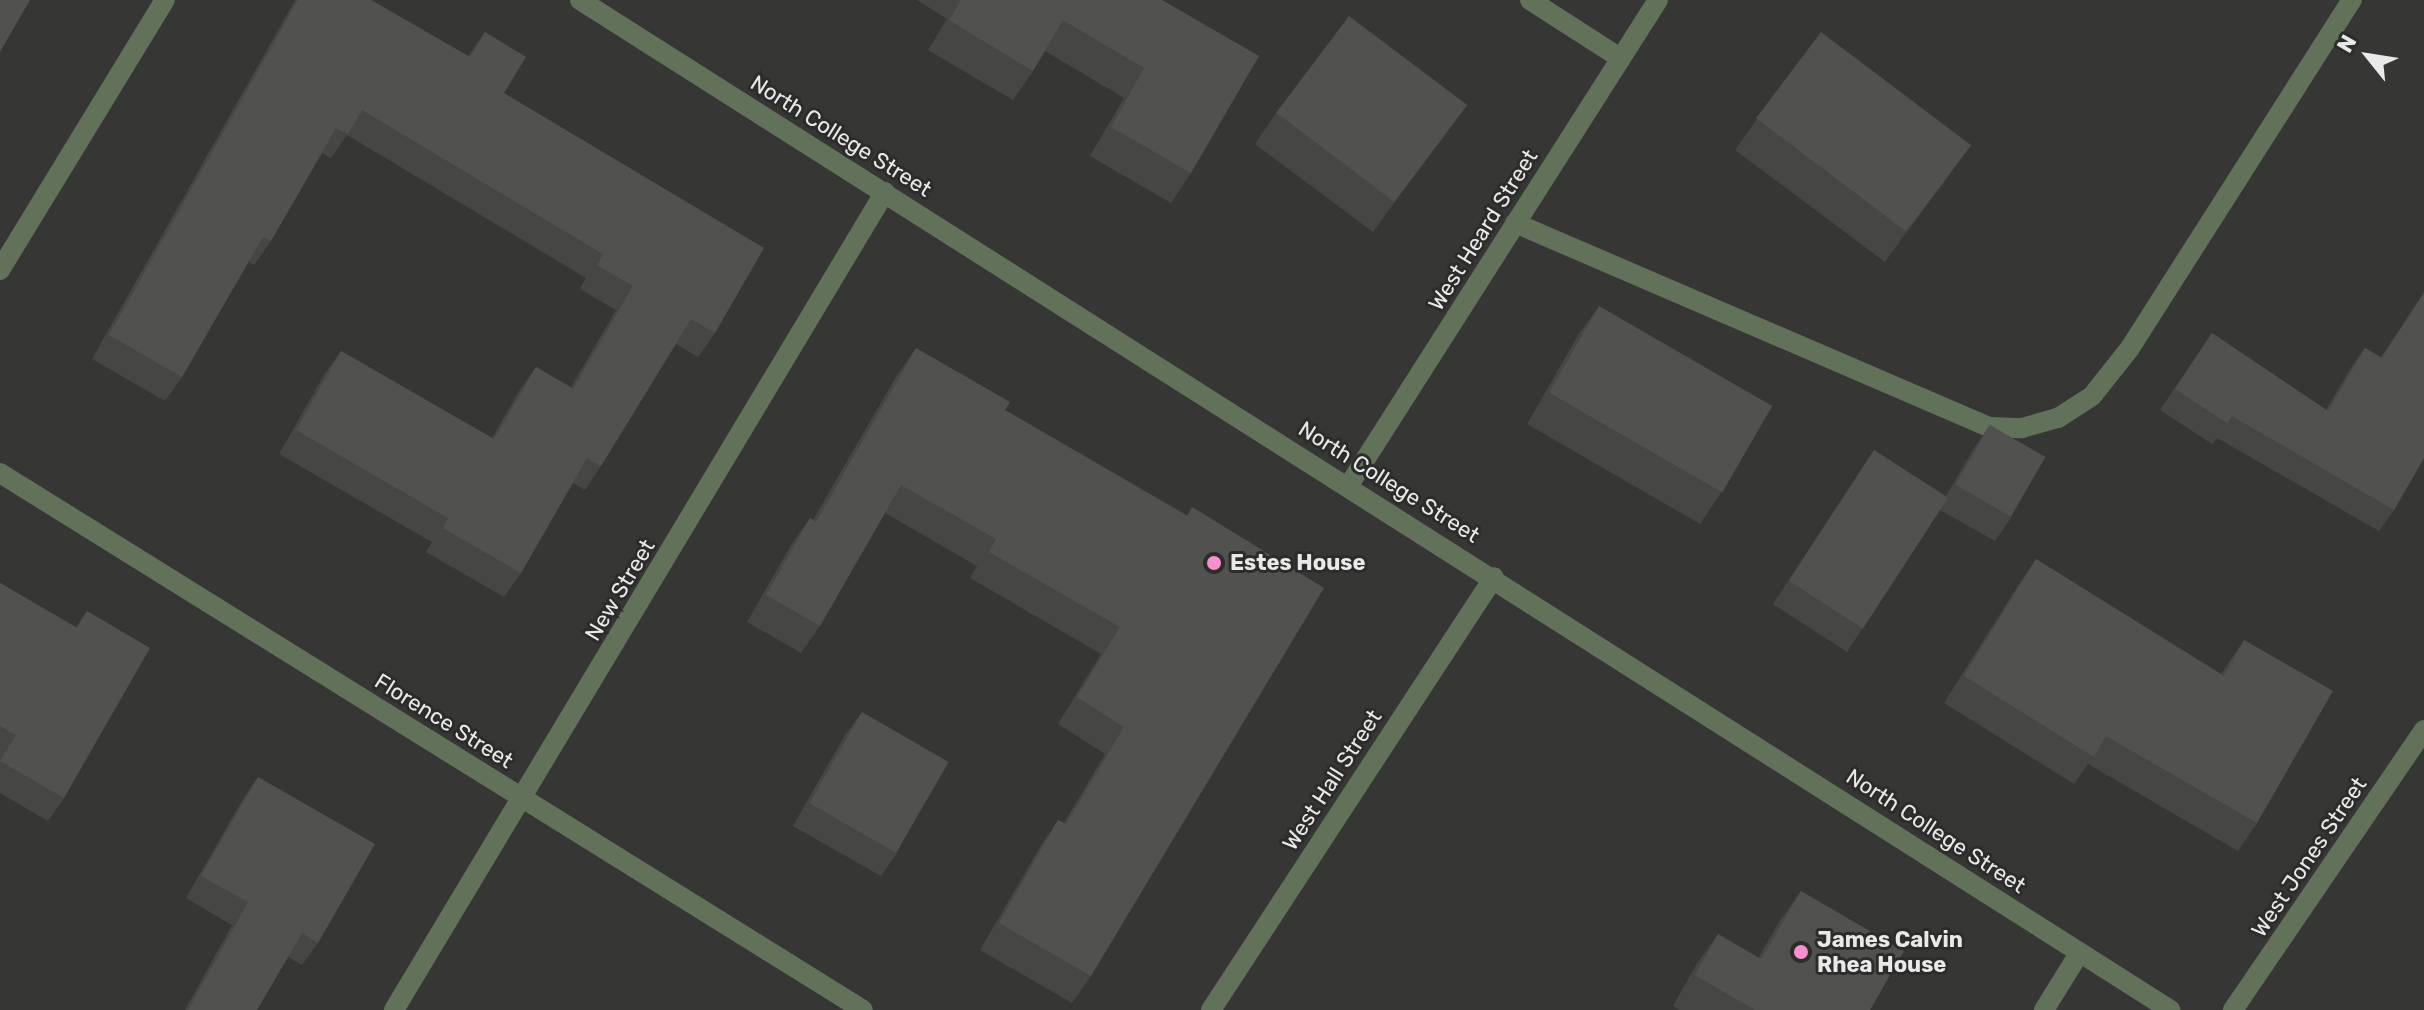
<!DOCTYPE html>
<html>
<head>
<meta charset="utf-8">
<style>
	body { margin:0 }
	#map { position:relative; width:2424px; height:1010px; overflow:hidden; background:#363735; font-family:Rubik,sans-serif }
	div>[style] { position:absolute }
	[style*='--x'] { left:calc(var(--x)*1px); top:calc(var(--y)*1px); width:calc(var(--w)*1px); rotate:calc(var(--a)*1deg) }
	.minor>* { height:20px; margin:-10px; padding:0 10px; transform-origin:10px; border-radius:10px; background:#62715a }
	.wall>* { inset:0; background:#464745 }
	.shaded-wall>* { inset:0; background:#393938 }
	.building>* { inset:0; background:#515250; transform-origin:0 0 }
	.dots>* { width:22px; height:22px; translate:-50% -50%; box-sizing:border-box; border:4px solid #2c2d2b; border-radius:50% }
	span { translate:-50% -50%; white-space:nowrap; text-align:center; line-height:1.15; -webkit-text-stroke:6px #2c2d2b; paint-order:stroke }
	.street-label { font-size:22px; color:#e8e9e8 }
	.poi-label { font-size:22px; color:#e8e9e8; font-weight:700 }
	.left { translate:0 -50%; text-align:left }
	.north { position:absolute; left:2328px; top:16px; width:80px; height:80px; -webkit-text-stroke:6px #2c2d2b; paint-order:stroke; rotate:300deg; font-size:22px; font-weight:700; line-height:32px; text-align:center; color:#e8e9e8 }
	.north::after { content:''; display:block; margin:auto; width:28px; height:36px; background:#e8e9e8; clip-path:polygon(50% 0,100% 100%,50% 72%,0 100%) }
</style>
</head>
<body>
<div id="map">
	<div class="minor">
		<i style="--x:580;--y:0;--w:1884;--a:32.42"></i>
		<i style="--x:1530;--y:0;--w:107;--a:32.8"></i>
		<i style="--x:1515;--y:223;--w:516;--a:23.29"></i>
		<i style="--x:1989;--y:427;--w:33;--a:2"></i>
		<i style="--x:2022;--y:428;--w:37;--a:-16"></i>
		<i style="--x:2058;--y:418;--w:40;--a:-32.9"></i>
		<i style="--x:2092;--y:396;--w:61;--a:-51.6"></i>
		<i style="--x:2130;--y:348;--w:413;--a:-57.5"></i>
		<i style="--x:0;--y:270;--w:316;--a:-58.6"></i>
		<i style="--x:0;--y:473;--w:1016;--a:31.89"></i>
		<i style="--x:1349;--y:485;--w:575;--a:-57.5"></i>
		<i style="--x:394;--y:1010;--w:954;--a:-59.03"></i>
		<i style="--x:1211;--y:1010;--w:517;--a:-56.83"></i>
		<i style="--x:2044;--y:1010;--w:68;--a:-58.2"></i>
		<i style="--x:2233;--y:1010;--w:339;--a:-55.7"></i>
	</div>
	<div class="wall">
		<i style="clip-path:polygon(295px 0,371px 0,468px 56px,485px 32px,504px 93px,715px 333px,698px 357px,676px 344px,601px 466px,585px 490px,573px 483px,521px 573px,504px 597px,426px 552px,432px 542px,279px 454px,324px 375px,341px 351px,492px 438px,519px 391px,536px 367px,571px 387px,616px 310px,580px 289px,586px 278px,347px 135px,331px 158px,322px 153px,271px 241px,254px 265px,248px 262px,182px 377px,165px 401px,92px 359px)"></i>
		<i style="clip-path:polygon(917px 0,1162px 0,1191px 173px,1171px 203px,1090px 156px,1124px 98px,1045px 51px,1033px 71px,1013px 100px,928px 50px,947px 19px)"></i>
		<i style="clip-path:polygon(1276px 113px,1445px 136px,1373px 232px,1255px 144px)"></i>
		<i style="clip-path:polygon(1757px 119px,1950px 175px,1885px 262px,1735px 150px)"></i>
		<i style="clip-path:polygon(2424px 292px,2424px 458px,2394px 510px,2379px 531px,2217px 438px,2212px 444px,2160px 410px,2212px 333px,2326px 410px,2350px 369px,2365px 348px,2381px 357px)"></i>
		<i style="clip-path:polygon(1599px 306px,1721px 493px,1700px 524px,1527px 424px,1577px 337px)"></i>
		<i style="clip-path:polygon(916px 348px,1005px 410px,1187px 515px,1091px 976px,1072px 1003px,980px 950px,1040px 847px,1058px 820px,1064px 823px,1105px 754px,1058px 724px,1101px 654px,970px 578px,977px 566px,885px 513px,820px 626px,801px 653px,747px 622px,791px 545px,810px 518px,813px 520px,897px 375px)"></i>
		<i style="clip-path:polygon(1990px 425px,2011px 518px,1995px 541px,1940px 510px,1847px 652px,1773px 604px,1874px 450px,1946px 496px,1974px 448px)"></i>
		<i style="clip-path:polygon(2036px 559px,2221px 674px,2244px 640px,2257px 823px,2238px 851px,2088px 764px,2074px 784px,1944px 703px,2017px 587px)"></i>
		<i style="clip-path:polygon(0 583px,76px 627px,87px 611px,64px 798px,48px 821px,0 793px)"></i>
		<i style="clip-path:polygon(862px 712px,897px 853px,881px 876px,793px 826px,845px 735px)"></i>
		<i style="clip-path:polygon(258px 777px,318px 943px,302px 965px,288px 957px,257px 1010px,185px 1010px,232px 925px,186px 898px,243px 799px)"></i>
		<i style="clip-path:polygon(1801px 891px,1870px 1010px,1680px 1010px,1673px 1006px,1696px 965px,1718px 934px,1758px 958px,1779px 922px)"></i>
	</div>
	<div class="shaded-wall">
		<i style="clip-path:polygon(1467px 105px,1445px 136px,1373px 232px,1395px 201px)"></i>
		<i style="clip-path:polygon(1972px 144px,1950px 175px,1885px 262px,1907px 231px)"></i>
	</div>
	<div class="building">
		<i style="clip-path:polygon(0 0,30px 0,0 52px)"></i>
		<i style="clip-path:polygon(298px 0,371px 0,470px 57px,485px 32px,526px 57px,504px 93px,764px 248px,715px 333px,691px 319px,601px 466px,587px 458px,521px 573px,443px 528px,448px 518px,296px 430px,341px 351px,494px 439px,536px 367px,573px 389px,633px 286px,597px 265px,603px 254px,362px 110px,348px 134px,336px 128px,271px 241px,263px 237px,182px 377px,109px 335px)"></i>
		<i style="clip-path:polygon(961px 0,1162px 0,1259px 56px,1191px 173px,1111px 127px,1144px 68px,1063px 20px,1033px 71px,949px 20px)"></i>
		<i style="left:1349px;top:16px;width:148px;height:121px;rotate:37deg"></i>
		<i style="left:1821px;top:32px;width:188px;height:108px;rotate:37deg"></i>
		<i style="clip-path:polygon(2424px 293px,2424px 458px,2394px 510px,2232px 416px,2227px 423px,2175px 389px,2212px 333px,2328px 411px,2365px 348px,2382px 358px)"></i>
		<i style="left:1599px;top:306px;width:200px;height:100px;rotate:30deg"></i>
		<i style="clip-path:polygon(916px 348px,1010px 402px,1005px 410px,1187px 516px,1192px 507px,1324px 588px,1091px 976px,999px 923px,1058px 820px,1066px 824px,1124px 727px,1077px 697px,1120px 627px,989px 552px,996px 539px,901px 485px,820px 626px,766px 595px,810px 518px,816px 522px)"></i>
		<i style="left:1990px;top:425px;width:64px;height:69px;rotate:30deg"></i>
		<i style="left:1874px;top:450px;width:88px;height:156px;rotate:33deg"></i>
		<i style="clip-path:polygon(2036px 559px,2224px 676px,2244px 640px,2333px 691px,2257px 823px,2106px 736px,2094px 757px,1964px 676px)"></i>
		<i style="clip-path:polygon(0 583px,77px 628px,87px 611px,150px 648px,64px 798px,0 761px,16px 735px,0 726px)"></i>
		<i style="left:862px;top:712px;width:100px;height:105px;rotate:30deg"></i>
		<i style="clip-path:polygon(258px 777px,375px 844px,318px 943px,302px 933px,257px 1010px,188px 1010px,248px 902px,201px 876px)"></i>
		<i style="clip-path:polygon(1801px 891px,1904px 951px,1870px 1010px,1755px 1010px,1695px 975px,1718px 934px,1761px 959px)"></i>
	</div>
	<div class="dots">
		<i style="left:1214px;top:563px;background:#f790ce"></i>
		<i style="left:1801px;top:952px;background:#f790ce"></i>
	</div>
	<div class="street-label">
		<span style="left:841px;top:136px;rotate:32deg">North College Street</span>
		<span style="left:1483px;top:230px;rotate:-58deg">West Heard Street</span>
		<span style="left:1389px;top:482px;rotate:32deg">North College Street</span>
		<span style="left:620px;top:590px;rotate:-59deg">New Street</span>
		<span style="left:444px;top:721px;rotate:32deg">Florence Street</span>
		<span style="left:1332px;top:780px;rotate:-57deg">West Hall Street</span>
		<span style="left:1936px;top:831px;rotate:33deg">North College Street</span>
		<span style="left:2309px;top:857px;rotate:-56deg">West Jones Street</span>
	</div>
	<div class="poi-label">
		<span class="left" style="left:1230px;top:563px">Estes House</span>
		<span class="left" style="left:1817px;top:952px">James Calvin<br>Rhea House</span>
	</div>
	<div class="north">N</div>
</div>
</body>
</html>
